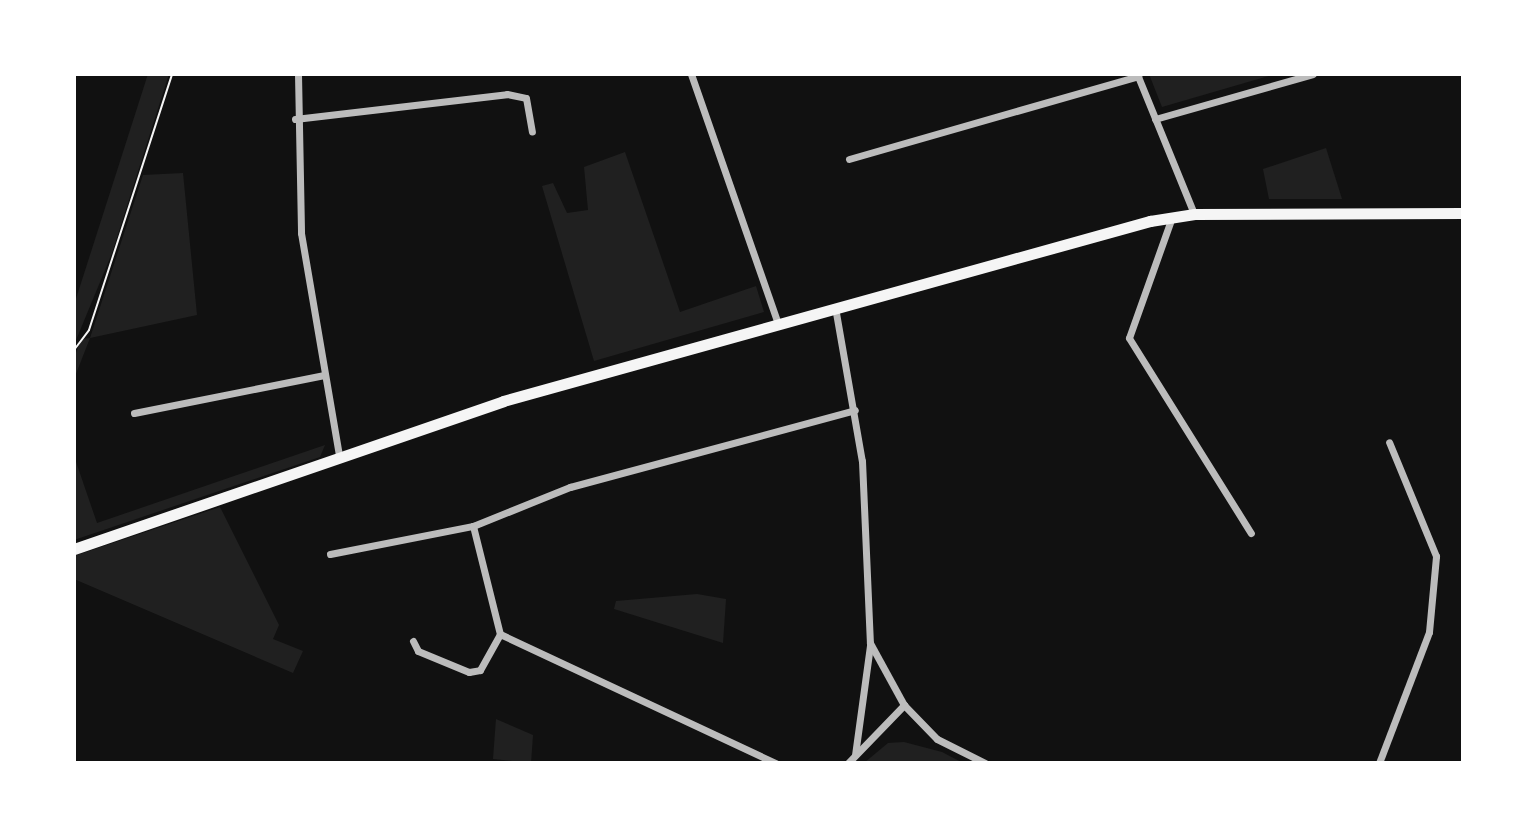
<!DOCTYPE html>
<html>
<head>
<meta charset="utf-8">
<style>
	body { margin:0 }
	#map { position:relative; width:1537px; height:837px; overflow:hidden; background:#111; font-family:Figtree,sans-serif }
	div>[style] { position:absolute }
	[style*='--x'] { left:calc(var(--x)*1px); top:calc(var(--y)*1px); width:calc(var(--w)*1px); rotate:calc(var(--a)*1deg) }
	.green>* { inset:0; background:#202020 }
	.path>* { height:2px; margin:-1px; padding:0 1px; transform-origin:1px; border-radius:1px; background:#f5f5f5 }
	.minor>* { height:7px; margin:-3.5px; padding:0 3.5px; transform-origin:3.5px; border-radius:3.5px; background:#bcbcbc }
	.secondary>* { height:11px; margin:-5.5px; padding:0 5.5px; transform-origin:5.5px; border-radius:5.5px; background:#f5f5f5 }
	span { translate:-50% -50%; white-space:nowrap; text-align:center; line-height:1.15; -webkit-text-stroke:6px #fff; paint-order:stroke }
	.frame { position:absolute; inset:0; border:76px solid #fff; pointer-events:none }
</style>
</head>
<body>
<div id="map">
	<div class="green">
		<i style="clip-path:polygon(148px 74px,169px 74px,112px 253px,74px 345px,74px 305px)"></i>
		<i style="clip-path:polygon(1149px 74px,1272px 74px,1272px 75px,1162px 107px)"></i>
		<i style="clip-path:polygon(1326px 148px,1342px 199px,1269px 199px,1263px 169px)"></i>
		<i style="clip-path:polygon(625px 152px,680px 312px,756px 286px,764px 312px,594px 361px,542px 186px,553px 183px,567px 213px,588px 210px,584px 167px)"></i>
		<i style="clip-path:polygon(183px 173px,197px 315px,90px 338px,74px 379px,74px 358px,81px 339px,90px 338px,143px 175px)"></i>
		<i style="clip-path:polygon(325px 445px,320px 457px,74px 540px,74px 456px,97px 523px)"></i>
		<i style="clip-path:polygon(220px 507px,279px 625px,273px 639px,303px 651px,293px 673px,74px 579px,74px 556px)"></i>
		<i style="clip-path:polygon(697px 594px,726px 599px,723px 643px,614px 609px,616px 601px)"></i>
		<i style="clip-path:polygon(496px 719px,533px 735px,531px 763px,493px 759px)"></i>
		<i style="clip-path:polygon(904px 742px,942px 752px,963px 763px,864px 763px,888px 743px)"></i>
	</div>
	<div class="path">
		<i style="--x:74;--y:350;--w:25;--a:-53"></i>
		<i style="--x:89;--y:330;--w:269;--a:-72"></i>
	</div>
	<div class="minor">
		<i style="--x:298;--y:74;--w:159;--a:88.9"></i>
		<i style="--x:301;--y:233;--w:226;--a:80.3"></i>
		<i style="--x:691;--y:74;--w:262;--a:70.8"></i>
		<i style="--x:1137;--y:74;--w:151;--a:67.8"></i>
		<i style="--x:295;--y:119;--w:213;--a:-6.7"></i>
		<i style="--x:507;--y:94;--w:19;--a:12"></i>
		<i style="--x:526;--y:98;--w:34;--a:80"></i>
		<i style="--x:1155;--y:119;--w:164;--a:-15.9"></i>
		<i style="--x:849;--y:159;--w:301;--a:-16"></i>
		<i style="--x:1172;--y:217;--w:128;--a:109.6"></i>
		<i style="--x:1129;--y:338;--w:230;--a:58"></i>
		<i style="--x:835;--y:307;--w:156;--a:80.1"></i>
		<i style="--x:862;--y:461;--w:182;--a:87.5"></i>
		<i style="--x:870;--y:643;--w:71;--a:61.3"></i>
		<i style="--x:904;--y:705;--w:47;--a:45.9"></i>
		<i style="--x:937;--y:739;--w:54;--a:26.6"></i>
		<i style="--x:134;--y:413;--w:194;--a:-11.3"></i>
		<i style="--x:473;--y:526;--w:111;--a:76"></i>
		<i style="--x:500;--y:634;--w:305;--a:25.1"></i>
		<i style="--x:330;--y:554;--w:146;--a:-11.1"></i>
		<i style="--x:473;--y:526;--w:105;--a:-21.9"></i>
		<i style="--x:570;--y:487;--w:295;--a:-15.1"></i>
		<i style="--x:413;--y:641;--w:11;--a:63"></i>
		<i style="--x:418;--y:651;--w:55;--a:22.4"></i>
		<i style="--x:469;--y:672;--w:11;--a:-10"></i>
		<i style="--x:480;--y:670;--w:41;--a:-60.9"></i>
		<i style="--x:855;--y:755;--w:111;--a:-82.2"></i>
		<i style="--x:848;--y:763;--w:81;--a:-46"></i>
		<i style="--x:1379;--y:763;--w:140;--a:-69.1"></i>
		<i style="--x:1429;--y:632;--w:76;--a:-84.7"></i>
		<i style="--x:1436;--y:556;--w:123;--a:-112.4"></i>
	</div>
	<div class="secondary">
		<i style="--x:74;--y:549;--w:454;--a:-19"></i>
		<i style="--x:503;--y:401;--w:672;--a:-15.55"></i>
		<i style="--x:1150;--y:221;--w:45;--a:-9"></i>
		<i style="--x:1194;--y:214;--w:269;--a:-0.2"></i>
	</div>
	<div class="frame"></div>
</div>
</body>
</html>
